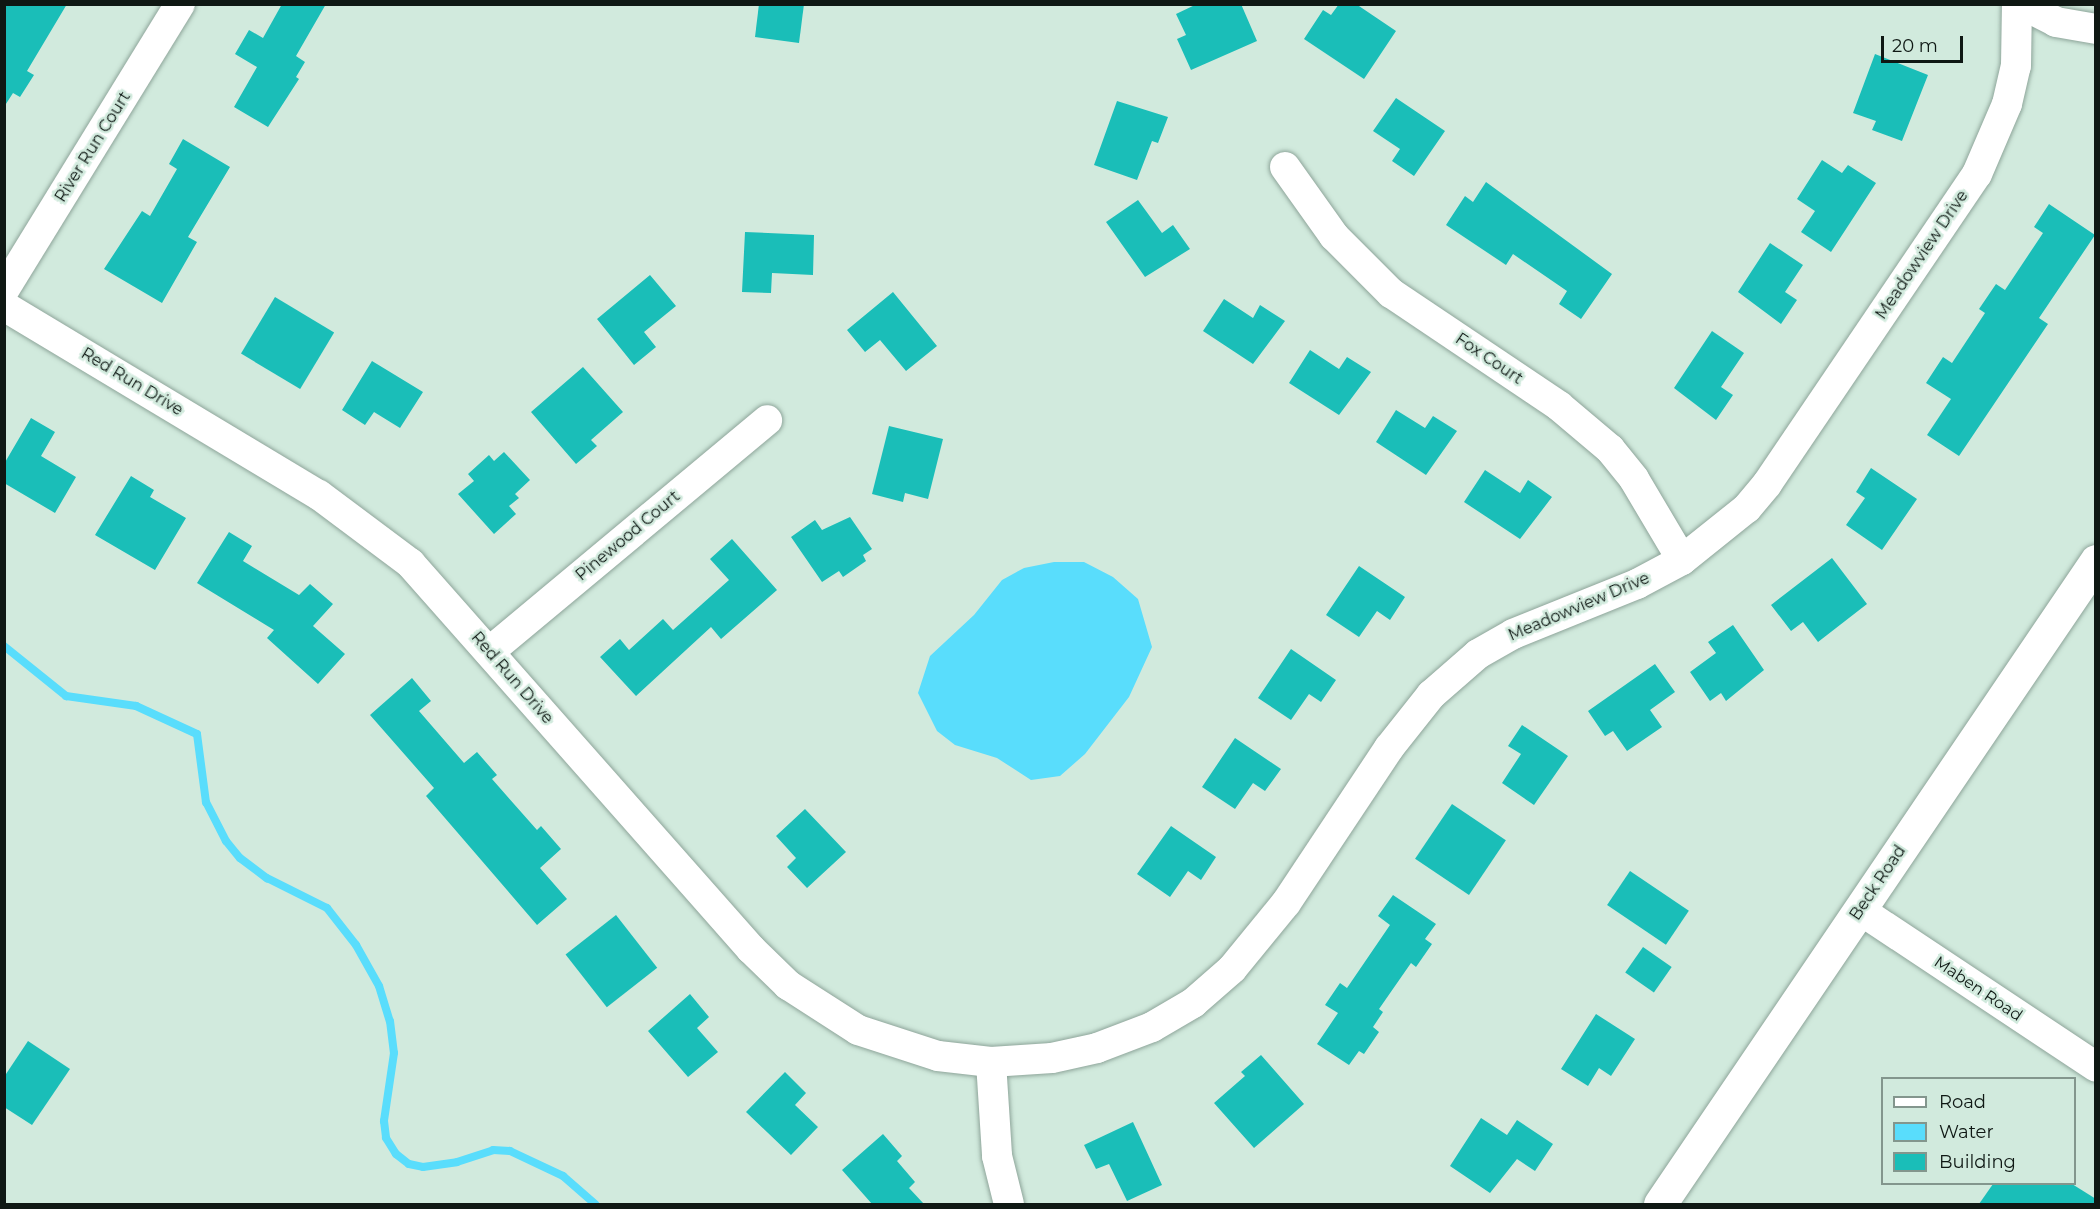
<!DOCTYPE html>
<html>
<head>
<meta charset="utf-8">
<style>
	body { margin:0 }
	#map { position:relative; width:2100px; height:1209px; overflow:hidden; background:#d1eadd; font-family:Montserrat,sans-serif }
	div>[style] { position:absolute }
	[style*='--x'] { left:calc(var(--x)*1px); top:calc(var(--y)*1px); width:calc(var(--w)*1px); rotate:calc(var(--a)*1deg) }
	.water>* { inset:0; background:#59ddfc }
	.stream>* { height:8px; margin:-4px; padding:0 4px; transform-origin:4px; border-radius:4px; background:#59ddfc }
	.building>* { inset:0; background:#1abeb8; transform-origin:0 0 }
	.roads { filter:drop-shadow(0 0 2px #8ea59a) drop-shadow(0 0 2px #8ea59a) }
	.minor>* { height:30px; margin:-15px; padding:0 15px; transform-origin:15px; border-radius:15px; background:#fff }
	.secondary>* { height:33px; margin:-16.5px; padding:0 16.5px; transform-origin:16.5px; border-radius:16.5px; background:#fff }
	span { translate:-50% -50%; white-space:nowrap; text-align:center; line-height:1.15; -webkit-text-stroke:5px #d1eadd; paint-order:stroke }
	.street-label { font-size:16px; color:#0f1814 }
	.frame { position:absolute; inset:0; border:6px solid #0f1814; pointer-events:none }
	.legend { position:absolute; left:1881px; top:1077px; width:195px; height:108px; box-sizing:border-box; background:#d1eadd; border:2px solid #83968d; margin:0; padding:8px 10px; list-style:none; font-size:18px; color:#0f1814 }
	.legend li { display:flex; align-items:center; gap:12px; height:30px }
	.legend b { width:30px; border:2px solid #83968d }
	.scale { position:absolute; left:1881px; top:36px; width:82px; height:27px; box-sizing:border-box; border:3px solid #0f1814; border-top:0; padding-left:8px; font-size:18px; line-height:21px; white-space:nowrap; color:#0f1814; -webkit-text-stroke:4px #d1eadd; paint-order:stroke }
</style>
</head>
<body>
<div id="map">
	<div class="water">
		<i style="clip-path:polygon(1054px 562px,1084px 562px,1113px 577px,1138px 599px,1152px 647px,1129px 697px,1085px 754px,1060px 776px,1031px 780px,997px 758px,955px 745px,937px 731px,918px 693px,930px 656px,974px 615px,1002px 580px,1024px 568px)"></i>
	</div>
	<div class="stream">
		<i style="--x:4;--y:646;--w:80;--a:38.9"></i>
		<i style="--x:66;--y:696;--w:71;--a:8.1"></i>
		<i style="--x:136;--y:706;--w:67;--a:24.7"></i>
		<i style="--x:197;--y:734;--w:69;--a:82.5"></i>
		<i style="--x:206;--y:802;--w:44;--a:62.9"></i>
		<i style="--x:226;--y:841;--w:22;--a:51"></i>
		<i style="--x:240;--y:858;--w:34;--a:37"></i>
		<i style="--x:267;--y:878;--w:67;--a:26.6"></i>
		<i style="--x:327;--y:908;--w:47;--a:51.9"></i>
		<i style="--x:356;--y:945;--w:47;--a:60.7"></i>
		<i style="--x:379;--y:986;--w:37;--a:73"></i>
		<i style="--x:390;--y:1021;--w:32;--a:83"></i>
		<i style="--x:394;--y:1053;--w:69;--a:98.4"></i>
		<i style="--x:384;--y:1121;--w:17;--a:83"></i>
		<i style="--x:386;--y:1138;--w:19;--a:58"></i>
		<i style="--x:396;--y:1154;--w:16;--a:38"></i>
		<i style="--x:409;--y:1164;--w:14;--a:12"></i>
		<i style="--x:423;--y:1167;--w:34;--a:-8"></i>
		<i style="--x:457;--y:1162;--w:38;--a:-18"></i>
		<i style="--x:493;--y:1150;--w:17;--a:3"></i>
		<i style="--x:510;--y:1151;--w:59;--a:25.3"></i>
		<i style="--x:563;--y:1176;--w:43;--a:41.2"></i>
	</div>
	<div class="building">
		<i style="clip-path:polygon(4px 4px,67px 4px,27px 71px,34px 75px,20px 97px,13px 93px,4px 107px)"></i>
		<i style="clip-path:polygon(282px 4px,326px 4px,296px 56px,305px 62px,296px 77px,299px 79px,268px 127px,234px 107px,257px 67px,235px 54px,249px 30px,263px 38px)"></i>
		<i style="clip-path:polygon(759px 4px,804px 4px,799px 43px,755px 37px)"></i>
		<i style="clip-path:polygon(1197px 4px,1241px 4px,1257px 41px,1191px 70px,1177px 39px,1186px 35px,1176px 14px)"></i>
		<i style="clip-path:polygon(1339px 4px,1356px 4px,1396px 31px,1364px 79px,1304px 39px,1323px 10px,1331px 15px)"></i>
		<i style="clip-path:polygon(1875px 54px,1928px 75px,1902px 141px,1872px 130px,1876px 121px,1853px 113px)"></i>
		<i style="clip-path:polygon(1396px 98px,1445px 131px,1414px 176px,1392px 161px,1400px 149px,1373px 131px)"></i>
		<i style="clip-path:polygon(1117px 101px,1168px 117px,1158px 143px,1152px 141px,1137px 180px,1094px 165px)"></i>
		<i style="clip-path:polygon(183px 139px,230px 167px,188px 237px,197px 242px,162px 303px,104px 269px,142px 211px,150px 216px,177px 169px,169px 164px)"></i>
		<i style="clip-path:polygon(1822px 160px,1842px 173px,1848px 165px,1876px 183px,1831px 252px,1801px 232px,1815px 211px,1797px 199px)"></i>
		<i style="clip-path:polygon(1486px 182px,1612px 274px,1581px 319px,1559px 304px,1567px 291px,1513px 254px,1506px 265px,1446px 225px,1465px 196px,1473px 202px)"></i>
		<i style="clip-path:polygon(1138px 200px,1162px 233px,1173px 225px,1190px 249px,1145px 277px,1106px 222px)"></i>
		<i style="clip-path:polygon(2049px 204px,2095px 235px,2039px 318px,2048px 324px,1959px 456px,1927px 435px,1951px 399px,1926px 383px,1943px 357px,1952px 363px,1985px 313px,1979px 309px,1996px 284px,2005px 290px,2043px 233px,2034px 227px)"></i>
		<i style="clip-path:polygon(745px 232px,814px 235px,813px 275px,772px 273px,771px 293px,742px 292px)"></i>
		<i style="clip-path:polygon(1770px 243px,1803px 265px,1785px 292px,1797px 300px,1781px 324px,1738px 292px)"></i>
		<i style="clip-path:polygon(650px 275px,676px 306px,644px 332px,656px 347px,634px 365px,597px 319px)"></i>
		<i style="clip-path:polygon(893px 292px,937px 346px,906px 371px,880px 340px,865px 352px,847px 330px)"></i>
		<i style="left:275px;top:297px;width:69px;height:66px;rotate:31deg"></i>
		<i style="clip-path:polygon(1224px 299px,1253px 318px,1260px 305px,1285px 321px,1253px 364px,1203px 331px)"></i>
		<i style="clip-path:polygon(1712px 331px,1744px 353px,1721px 387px,1733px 395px,1716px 420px,1674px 388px)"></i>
		<i style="clip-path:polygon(1310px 350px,1339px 369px,1347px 357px,1371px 372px,1339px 415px,1289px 383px)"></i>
		<i style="clip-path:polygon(372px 361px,423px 392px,400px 428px,374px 412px,365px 425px,342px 410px)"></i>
		<i style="clip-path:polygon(583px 367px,623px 412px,591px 440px,597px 446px,576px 464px,531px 412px)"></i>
		<i style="clip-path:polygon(1396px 410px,1425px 428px,1433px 416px,1457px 431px,1426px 475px,1376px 442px)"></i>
		<i style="clip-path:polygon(31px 418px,55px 432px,41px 456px,76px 477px,55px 513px,4px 483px,4px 464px)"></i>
		<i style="clip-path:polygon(889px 426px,943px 439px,928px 499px,905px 493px,903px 502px,872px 494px)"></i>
		<i style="clip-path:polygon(504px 452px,530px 480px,515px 494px,519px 498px,509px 506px,516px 514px,494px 534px,458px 494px,474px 481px,468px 474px,489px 455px,494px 461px)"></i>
		<i style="clip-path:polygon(1871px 468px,1917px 499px,1882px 550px,1846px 525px,1865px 498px,1856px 492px)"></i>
		<i style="clip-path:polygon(1485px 470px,1520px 493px,1528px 480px,1552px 497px,1520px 539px,1464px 502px)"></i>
		<i style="clip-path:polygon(131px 476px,154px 490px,150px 497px,186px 518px,155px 570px,95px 535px)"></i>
		<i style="clip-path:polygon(850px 517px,872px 549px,863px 555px,866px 561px,843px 577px,839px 571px,822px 582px,791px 537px,815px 520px,822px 530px)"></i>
		<i style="clip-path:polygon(229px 532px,252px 546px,243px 561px,299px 595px,310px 584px,333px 604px,313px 626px,345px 654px,318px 684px,267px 638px,274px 630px,197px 583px)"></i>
		<i style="clip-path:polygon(732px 539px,777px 590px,721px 639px,711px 627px,636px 696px,600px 657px,620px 639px,629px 650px,663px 619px,673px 630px,729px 580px,710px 559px)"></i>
		<i style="clip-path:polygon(1832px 558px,1867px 604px,1818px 642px,1803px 622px,1791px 631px,1771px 605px)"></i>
		<i style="clip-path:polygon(1359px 566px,1405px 597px,1390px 620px,1377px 611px,1359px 637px,1326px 615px)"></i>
		<i style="clip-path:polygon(1733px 625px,1764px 670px,1726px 701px,1721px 693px,1710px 701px,1690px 672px,1716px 653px,1708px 642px)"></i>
		<i style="clip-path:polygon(1291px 649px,1336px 680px,1321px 702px,1309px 694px,1291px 720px,1258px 698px)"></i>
		<i style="clip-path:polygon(1655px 664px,1675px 692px,1650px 710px,1662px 727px,1627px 751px,1613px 731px,1605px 736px,1588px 711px)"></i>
		<i style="clip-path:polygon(412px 678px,431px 701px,419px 711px,464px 763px,477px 752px,497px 775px,492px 779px,537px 830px,541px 826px,561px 849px,540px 868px,567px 899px,537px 925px,426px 796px,434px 788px,370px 715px)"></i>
		<i style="clip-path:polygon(1522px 725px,1568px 756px,1534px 805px,1502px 783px,1521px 754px,1508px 746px)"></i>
		<i style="clip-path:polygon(1235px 738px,1281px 769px,1265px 791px,1253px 783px,1235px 809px,1202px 787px)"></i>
		<i style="left:1452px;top:804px;width:65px;height:66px;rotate:34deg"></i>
		<i style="clip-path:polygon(805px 809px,846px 852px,807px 888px,787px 867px,796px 858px,776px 836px)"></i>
		<i style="clip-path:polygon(1171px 826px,1216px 857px,1201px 880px,1188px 871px,1170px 897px,1137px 874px)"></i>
		<i style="left:1630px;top:871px;width:71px;height:41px;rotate:34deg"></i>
		<i style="clip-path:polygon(1393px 895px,1436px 924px,1425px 939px,1432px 944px,1416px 967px,1411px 963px,1379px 1009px,1383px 1012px,1373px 1027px,1379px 1032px,1364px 1054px,1359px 1051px,1349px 1065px,1317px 1044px,1338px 1013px,1325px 1005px,1340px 983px,1347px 988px,1390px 925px,1378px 916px)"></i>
		<i style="left:616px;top:915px;width:67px;height:64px;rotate:52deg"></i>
		<i style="left:1643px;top:947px;width:35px;height:31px;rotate:35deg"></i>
		<i style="clip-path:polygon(690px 994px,709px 1017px,697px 1028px,718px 1052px,688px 1077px,648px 1031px)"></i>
		<i style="clip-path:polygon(1596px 1014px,1635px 1039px,1611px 1076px,1599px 1068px,1588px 1086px,1561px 1069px)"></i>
		<i style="clip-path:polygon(28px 1041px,70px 1069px,32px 1125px,4px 1107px,4px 1077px)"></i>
		<i style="clip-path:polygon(1261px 1055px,1304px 1104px,1254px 1148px,1214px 1103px,1245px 1076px,1241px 1072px)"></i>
		<i style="clip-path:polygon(785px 1072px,806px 1093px,795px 1105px,818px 1127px,791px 1155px,746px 1112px)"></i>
		<i style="clip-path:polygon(1481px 1118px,1507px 1135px,1517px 1120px,1553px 1144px,1535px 1171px,1517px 1159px,1490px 1193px,1450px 1166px)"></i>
		<i style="clip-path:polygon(1133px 1122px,1162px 1185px,1127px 1201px,1109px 1164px,1096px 1169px,1084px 1145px)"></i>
		<i style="clip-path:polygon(883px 1134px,902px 1156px,897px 1161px,915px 1182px,909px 1188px,924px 1204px,872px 1204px,842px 1170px)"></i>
		<i style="clip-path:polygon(1993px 1184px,2072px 1184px,2096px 1199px,2096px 1204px,1979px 1204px)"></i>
	</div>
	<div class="roads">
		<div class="minor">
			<i style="--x:2021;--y:4;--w:39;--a:27"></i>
			<i style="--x:2056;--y:22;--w:41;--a:9.9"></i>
			<i style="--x:1285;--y:167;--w:85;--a:54.6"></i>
			<i style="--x:1334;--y:236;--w:81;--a:45"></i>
			<i style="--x:1391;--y:293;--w:202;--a:33.9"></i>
			<i style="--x:1559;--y:406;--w:67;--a:40.1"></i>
			<i style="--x:1610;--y:449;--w:38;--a:51"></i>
			<i style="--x:1634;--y:479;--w:94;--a:59.3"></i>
			<i style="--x:4;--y:290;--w:336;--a:-58.4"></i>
			<i style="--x:4;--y:306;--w:367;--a:31"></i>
			<i style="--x:319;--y:495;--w:114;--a:36.8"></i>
			<i style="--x:410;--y:563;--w:515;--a:48.54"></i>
			<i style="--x:751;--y:949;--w:52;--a:44.2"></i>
			<i style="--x:788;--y:985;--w:83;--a:32.7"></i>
			<i style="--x:858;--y:1030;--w:84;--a:18"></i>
			<i style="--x:938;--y:1056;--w:53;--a:6.5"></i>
			<i style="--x:991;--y:1062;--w:61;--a:-3.8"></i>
			<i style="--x:1052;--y:1058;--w:46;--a:-12.5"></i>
			<i style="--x:1097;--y:1048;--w:59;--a:-20.9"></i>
			<i style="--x:1152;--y:1027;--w:48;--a:-30.3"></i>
			<i style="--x:1193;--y:1003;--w:52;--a:-41.1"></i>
			<i style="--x:1232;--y:969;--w:85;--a:-50.7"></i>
			<i style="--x:1286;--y:903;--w:186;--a:-56.4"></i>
			<i style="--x:1389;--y:748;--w:68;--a:-51.6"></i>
			<i style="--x:1431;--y:695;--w:62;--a:-41.1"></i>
			<i style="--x:1478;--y:654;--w:40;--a:-29.7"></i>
			<i style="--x:1513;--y:634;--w:134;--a:-22"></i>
			<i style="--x:1637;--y:584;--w:51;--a:-28.1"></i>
			<i style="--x:1682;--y:560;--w:83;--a:-38.7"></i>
			<i style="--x:1747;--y:508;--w:31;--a:-50"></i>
			<i style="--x:1767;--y:484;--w:374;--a:-55.9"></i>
			<i style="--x:1977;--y:174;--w:76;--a:-66.8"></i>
			<i style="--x:2007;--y:104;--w:39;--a:-77"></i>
			<i style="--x:2016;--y:66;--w:62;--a:-89.1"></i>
			<i style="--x:489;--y:652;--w:362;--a:-39.8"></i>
			<i style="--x:1860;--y:910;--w:283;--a:33.6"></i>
			<i style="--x:991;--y:1062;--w:94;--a:86.3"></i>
			<i style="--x:997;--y:1156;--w:49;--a:76"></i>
		</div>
		<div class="secondary">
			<i style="--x:1660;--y:1204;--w:777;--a:-55.86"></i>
		</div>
	</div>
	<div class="street-label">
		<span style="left:93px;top:147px;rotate:-58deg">River Run Court</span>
		<span style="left:1922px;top:255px;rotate:-56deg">Meadowview Drive</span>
		<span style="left:1489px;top:359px;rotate:34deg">Fox Court</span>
		<span style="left:132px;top:382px;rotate:31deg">Red Run Drive</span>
		<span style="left:628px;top:536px;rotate:-40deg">Pinewood Court</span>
		<span style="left:1579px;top:607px;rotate:-23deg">Meadowview Drive</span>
		<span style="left:512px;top:678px;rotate:49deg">Red Run Drive</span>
		<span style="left:1878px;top:883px;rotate:-56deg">Beck Road</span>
		<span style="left:1978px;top:989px;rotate:34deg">Maben Road</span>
	</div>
	<div class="frame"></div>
	<ul class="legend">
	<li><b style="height:8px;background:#fff"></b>Road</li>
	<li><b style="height:16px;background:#59ddfc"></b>Water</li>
	<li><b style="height:16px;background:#1abeb8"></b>Building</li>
	</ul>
	<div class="scale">20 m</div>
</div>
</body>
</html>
